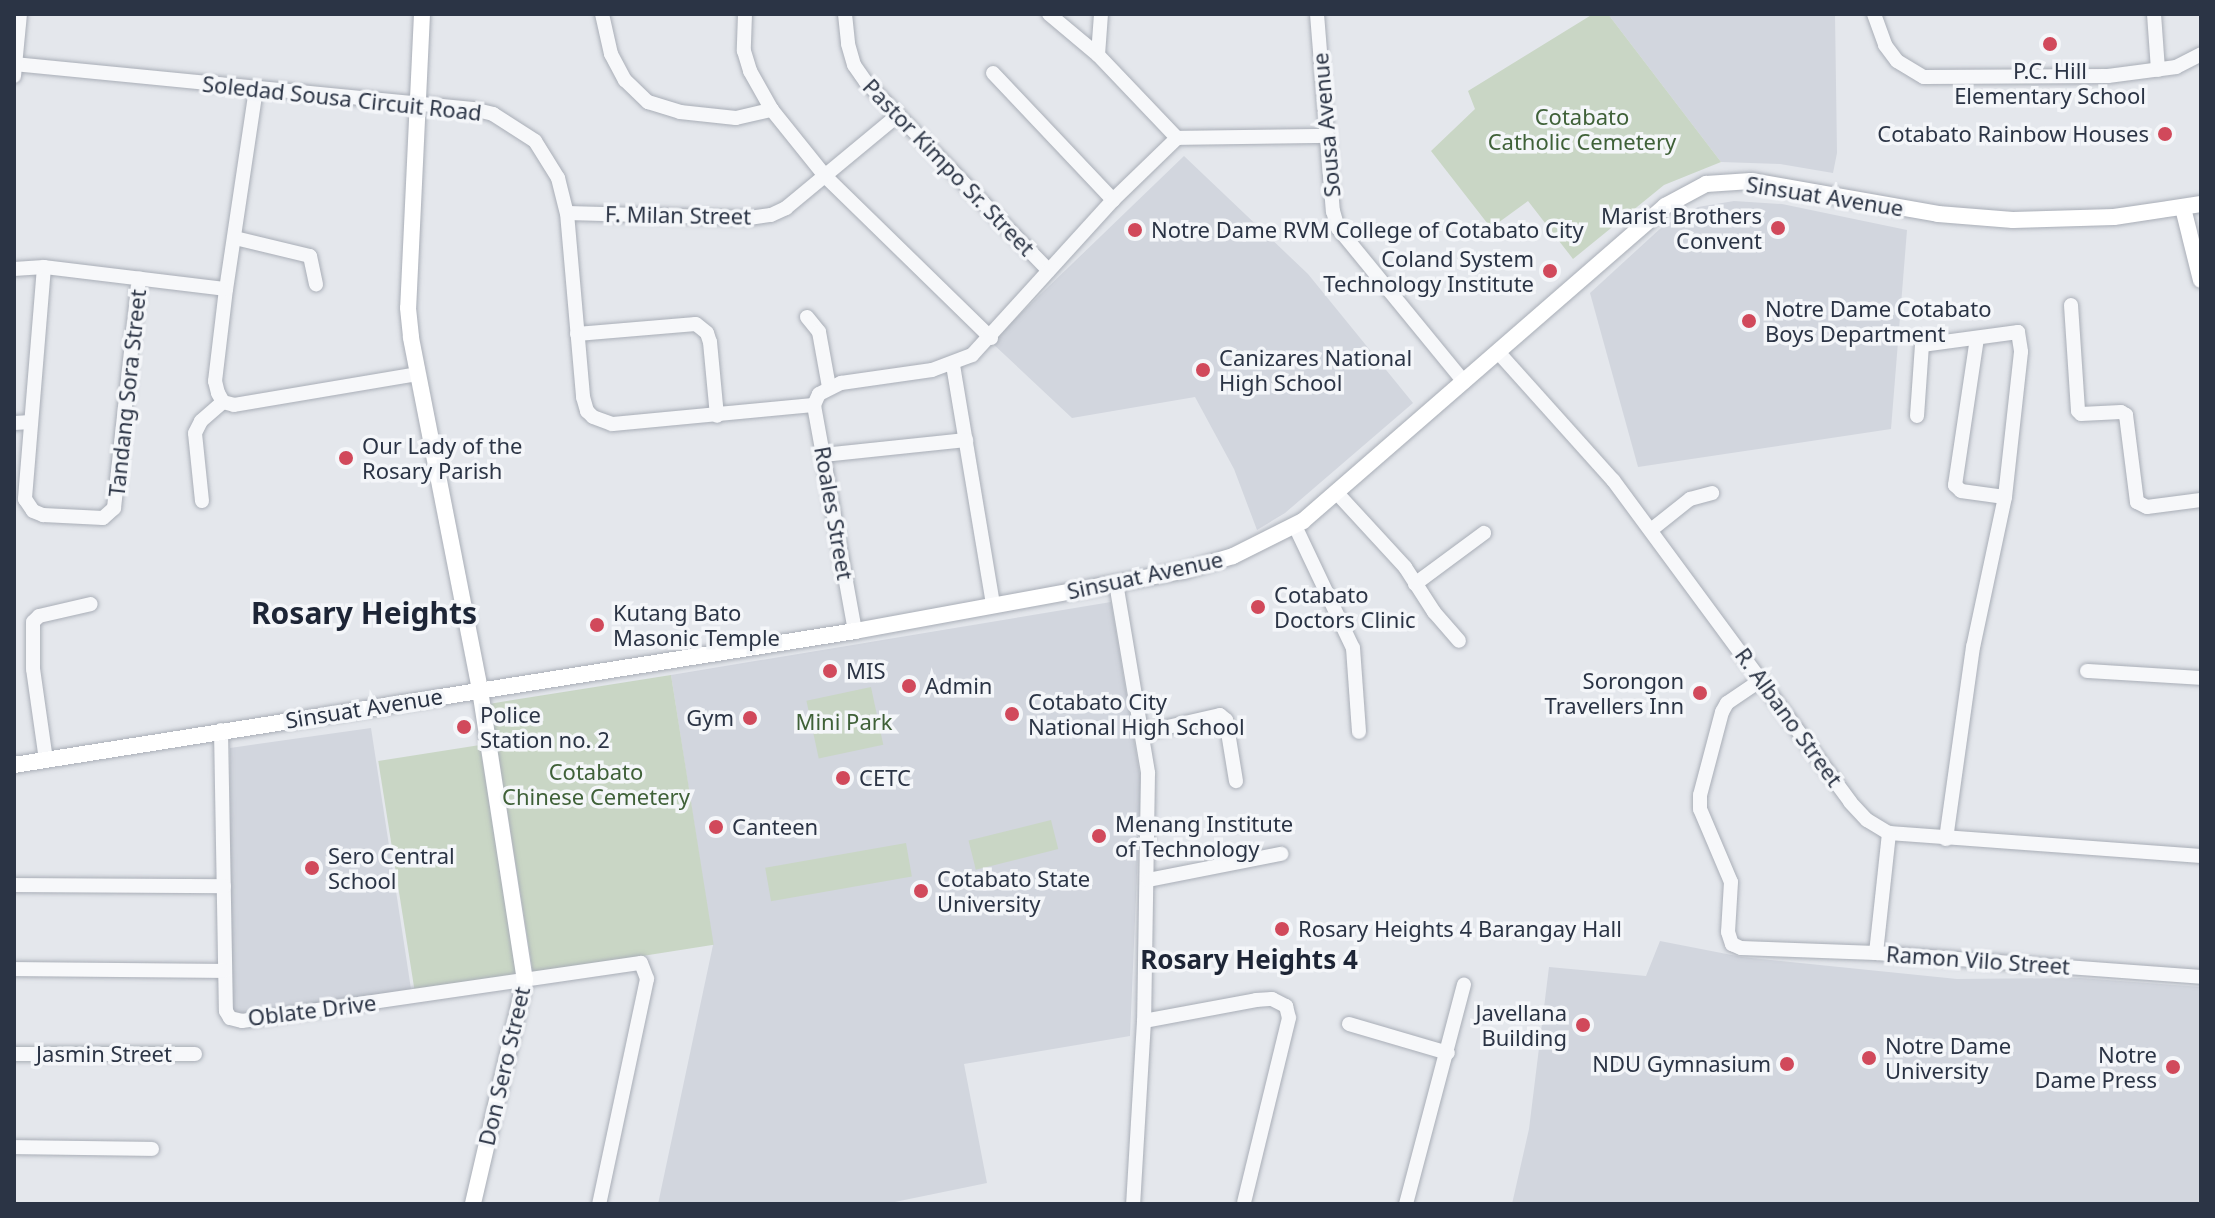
<!DOCTYPE html>
<html>
<head>
<meta charset="utf-8">
<style>
	body { margin:0 }
	#map { position:relative; width:2215px; height:1218px; overflow:hidden; background:#e4e7ec; font-family:"Noto Sans",sans-serif }
	div>[style] { position:absolute }
	[style*='--x'] { left:calc(var(--x)*1px); top:calc(var(--y)*1px); width:calc(var(--w)*1px); rotate:calc(var(--a)*1deg) }
	.built>* { inset:0; background:#d2d6de }
	.green>* { inset:0; background:#c9d6c5; transform-origin:0 0 }
	.roads { filter:drop-shadow(0 0 2px #a9aeb7) drop-shadow(0 0 2px #a9aeb7) }
	.minor>* { height:14px; margin:-7px; padding:0 7px; transform-origin:7px; border-radius:7px; background:#f7f8fa }
	.major>* { height:16px; margin:-8px; padding:0 8px; transform-origin:8px; border-radius:8px; background:#fff }
	.dots>* { width:22px; height:22px; translate:-50% -50%; box-sizing:border-box; border:4px solid #f4f6f9; border-radius:50% }
	span { translate:-50% -50%; white-space:nowrap; text-align:center; line-height:1.15; -webkit-text-stroke:7px #f4f6f9; paint-order:stroke }
	.poi-label { font-size:22px; color:#2b3445 }
	.right { translate:-100% -50%; text-align:right }
	.left { translate:0 -50%; text-align:left }
	.street-label { font-size:22px; color:#2b3445 }
	.park-label { font-size:22px; color:#3f6138 }
	.quarter-label { font-size:26px; color:#1d2536; font-weight:700 }
	.district-label { font-size:30px; color:#1d2536; font-weight:700 }
	.frame { position:absolute; inset:0; border:16px solid #2b3445; pointer-events:none }
</style>
</head>
<body>
<div id="map">
	<div class="built">
		<i style="clip-path:polygon(1608px 14px,1835px 14px,1837px 153px,1833px 173px,1780px 164px,1721px 162px)"></i>
		<i style="clip-path:polygon(1184px 156px,1308px 274px,1413px 403px,1285px 513px,1257px 530px,1234px 469px,1195px 397px,1072px 418px,991px 342px)"></i>
		<i style="clip-path:polygon(1734px 201px,1782px 204px,1907px 230px,1891px 429px,1638px 467px,1590px 293px,1662px 227px,1698px 207px)"></i>
		<i style="clip-path:polygon(1111px 602px,1141px 782px,1130px 1036px,964px 1064px,987px 1183px,885px 1204px,658px 1204px,713px 945px,671px 675px)"></i>
		<i style="clip-path:polygon(371px 728px,411px 989px,241px 1017px,231px 1009px,230px 748px)"></i>
		<i style="clip-path:polygon(1660px 941px,1742px 957px,1957px 979px,2080px 978px,2201px 987px,2201px 1204px,1512px 1204px,1529px 1129px,1549px 967px,1646px 976px)"></i>
	</div>
	<div class="green">
		<i style="clip-path:polygon(1593px 14px,1608px 14px,1721px 162px,1664px 185px,1573px 259px,1528px 201px,1491px 228px,1431px 151px,1475px 109px,1468px 91px)"></i>
		<i style="left:671px;top:675px;width:273px;height:183px;rotate:81deg"></i>
		<i style="left:871px;top:687px;width:59px;height:66px;rotate:78deg"></i>
		<i style="left:480px;top:745px;width:235px;height:103px;rotate:81deg"></i>
		<i style="left:1051px;top:820px;width:30px;height:85px;rotate:76deg"></i>
		<i style="left:906px;top:843px;width:34px;height:143px;rotate:80deg"></i>
	</div>
	<div class="roads">
		<div class="minor">
			<i style="--x:602;--y:14;--w:41;--a:77.3"></i>
			<i style="--x:611;--y:54;--w:30;--a:62"></i>
			<i style="--x:625;--y:80;--w:32;--a:44"></i>
			<i style="--x:648;--y:102;--w:34;--a:17"></i>
			<i style="--x:680;--y:112;--w:56;--a:6.1"></i>
			<i style="--x:736;--y:118;--w:37;--a:-13"></i>
			<i style="--x:745;--y:14;--w:37;--a:92"></i>
			<i style="--x:744;--y:51;--w:21;--a:73"></i>
			<i style="--x:750;--y:71;--w:45;--a:60.6"></i>
			<i style="--x:772;--y:110;--w:85;--a:51.2"></i>
			<i style="--x:825;--y:176;--w:232;--a:44.3"></i>
			<i style="--x:845;--y:14;--w:30;--a:84"></i>
			<i style="--x:848;--y:44;--w:22;--a:74"></i>
			<i style="--x:854;--y:65;--w:21;--a:55"></i>
			<i style="--x:866;--y:82;--w:262;--a:45.9"></i>
			<i style="--x:1049;--y:14;--w:64;--a:39.9"></i>
			<i style="--x:1098;--y:55;--w:115;--a:46.4"></i>
			<i style="--x:1177;--y:138;--w:150;--a:-0.8"></i>
			<i style="--x:1317;--y:14;--w:198;--a:85.4"></i>
			<i style="--x:1333;--y:211;--w:18;--a:74"></i>
			<i style="--x:1338;--y:228;--w:199;--a:50.7"></i>
			<i style="--x:1874;--y:14;--w:33;--a:70"></i>
			<i style="--x:1885;--y:45;--w:20;--a:53"></i>
			<i style="--x:1897;--y:61;--w:31;--a:31"></i>
			<i style="--x:1924;--y:77;--w:184;--a:-0.3"></i>
			<i style="--x:2108;--y:76;--w:69;--a:-7.5"></i>
			<i style="--x:2176;--y:67;--w:28;--a:-27"></i>
			<i style="--x:2154;--y:14;--w:56;--a:85.9"></i>
			<i style="--x:1098;--y:55;--w:41;--a:-85.8"></i>
			<i style="--x:14;--y:64;--w:461;--a:5.6"></i>
			<i style="--x:473;--y:109;--w:21;--a:14"></i>
			<i style="--x:493;--y:114;--w:50;--a:32.7"></i>
			<i style="--x:535;--y:141;--w:44;--a:58.1"></i>
			<i style="--x:558;--y:178;--w:36;--a:76"></i>
			<i style="--x:567;--y:213;--w:185;--a:85"></i>
			<i style="--x:583;--y:397;--w:15;--a:74"></i>
			<i style="--x:587;--y:411;--w:8;--a:45"></i>
			<i style="--x:593;--y:417;--w:20;--a:20"></i>
			<i style="--x:612;--y:424;--w:203;--a:-5.4"></i>
			<i style="--x:993;--y:73;--w:175;--a:46.6"></i>
			<i style="--x:14;--y:76;--w:62;--a:-84.5"></i>
			<i style="--x:256;--y:89;--w:202;--a:98.5"></i>
			<i style="--x:226;--y:289;--w:93;--a:96.8"></i>
			<i style="--x:215;--y:381;--w:12;--a:76"></i>
			<i style="--x:218;--y:393;--w:10;--a:61"></i>
			<i style="--x:223;--y:402;--w:11;--a:15"></i>
			<i style="--x:234;--y:405;--w:186;--a:-9.6"></i>
			<i style="--x:567;--y:213;--w:182;--a:1.6"></i>
			<i style="--x:749;--y:218;--w:22;--a:-8"></i>
			<i style="--x:771;--y:215;--w:17;--a:-25"></i>
			<i style="--x:786;--y:208;--w:146;--a:-39.7"></i>
			<i style="--x:235;--y:238;--w:77;--a:13.5"></i>
			<i style="--x:310;--y:256;--w:29;--a:78"></i>
			<i style="--x:44;--y:267;--w:233;--a:94.7"></i>
			<i style="--x:25;--y:499;--w:14;--a:56"></i>
			<i style="--x:33;--y:511;--w:11;--a:22"></i>
			<i style="--x:43;--y:515;--w:60;--a:2.9"></i>
			<i style="--x:103;--y:518;--w:15;--a:-42"></i>
			<i style="--x:114;--y:508;--w:231;--a:-83.8"></i>
			<i style="--x:14;--y:269;--w:30;--a:-4"></i>
			<i style="--x:44;--y:267;--w:183;--a:6.9"></i>
			<i style="--x:2071;--y:305;--w:106;--a:86.2"></i>
			<i style="--x:2078;--y:411;--w:4;--a:45"></i>
			<i style="--x:2081;--y:414;--w:40;--a:-2.9"></i>
			<i style="--x:2121;--y:412;--w:6;--a:31"></i>
			<i style="--x:2126;--y:415;--w:88;--a:82.8"></i>
			<i style="--x:2137;--y:502;--w:11;--a:27"></i>
			<i style="--x:2147;--y:507;--w:54;--a:-7.4"></i>
			<i style="--x:807;--y:317;--w:19;--a:51"></i>
			<i style="--x:819;--y:332;--w:56;--a:79.7"></i>
			<i style="--x:577;--y:334;--w:119;--a:-4.8"></i>
			<i style="--x:696;--y:324;--w:14;--a:39"></i>
			<i style="--x:707;--y:333;--w:9;--a:72"></i>
			<i style="--x:710;--y:342;--w:74;--a:84.6"></i>
			<i style="--x:1977;--y:338;--w:149;--a:98.5"></i>
			<i style="--x:1955;--y:485;--w:8;--a:45"></i>
			<i style="--x:1961;--y:491;--w:44;--a:7.8"></i>
			<i style="--x:1498;--y:352;--w:172;--a:48.1"></i>
			<i style="--x:1613;--y:480;--w:400;--a:53.6"></i>
			<i style="--x:1850;--y:802;--w:25;--a:47"></i>
			<i style="--x:1867;--y:820;--w:26;--a:31"></i>
			<i style="--x:1889;--y:833;--w:313;--a:4.2"></i>
			<i style="--x:953;--y:365;--w:243;--a:80.5"></i>
			<i style="--x:1917;--y:416;--w:71;--a:-86"></i>
			<i style="--x:1922;--y:345;--w:97;--a:-7.7"></i>
			<i style="--x:2018;--y:332;--w:20;--a:81"></i>
			<i style="--x:2021;--y:352;--w:146;--a:96.3"></i>
			<i style="--x:2005;--y:497;--w:153;--a:102"></i>
			<i style="--x:1973;--y:647;--w:194;--a:98"></i>
			<i style="--x:14;--y:423;--w:17;--a:-3"></i>
			<i style="--x:823;--y:455;--w:144;--a:-6"></i>
			<i style="--x:1336;--y:492;--w:102;--a:47.4"></i>
			<i style="--x:1405;--y:567;--w:54;--a:57.2"></i>
			<i style="--x:1434;--y:612;--w:38;--a:49"></i>
			<i style="--x:202;--y:501;--w:68;--a:-95.9"></i>
			<i style="--x:195;--y:433;--w:13;--a:-63"></i>
			<i style="--x:201;--y:421;--w:29;--a:-41"></i>
			<i style="--x:1295;--y:526;--w:135;--a:64.6"></i>
			<i style="--x:1353;--y:648;--w:84;--a:85.9"></i>
			<i style="--x:1651;--y:530;--w:50;--a:-38.5"></i>
			<i style="--x:1690;--y:499;--w:23;--a:-15"></i>
			<i style="--x:1116;--y:583;--w:193;--a:80.4"></i>
			<i style="--x:1148;--y:773;--w:248;--a:90.9"></i>
			<i style="--x:1144;--y:1021;--w:183;--a:93.4"></i>
			<i style="--x:1415;--y:584;--w:86;--a:-36.5"></i>
			<i style="--x:855;--y:631;--w:230;--a:-100.3"></i>
			<i style="--x:814;--y:405;--w:12;--a:-66"></i>
			<i style="--x:819;--y:394;--w:25;--a:-27"></i>
			<i style="--x:841;--y:383;--w:92;--a:-8.1"></i>
			<i style="--x:932;--y:370;--w:43;--a:-20.6"></i>
			<i style="--x:972;--y:355;--w:210;--a:-47.7"></i>
			<i style="--x:1113;--y:200;--w:89;--a:-44.1"></i>
			<i style="--x:2087;--y:671;--w:114;--a:3.5"></i>
			<i style="--x:1761;--y:680;--w:41;--a:145.9"></i>
			<i style="--x:1727;--y:703;--w:10;--a:119"></i>
			<i style="--x:1722;--y:712;--w:86;--a:104.8"></i>
			<i style="--x:1700;--y:795;--w:14;--a:90"></i>
			<i style="--x:1700;--y:809;--w:79;--a:67"></i>
			<i style="--x:1731;--y:882;--w:50;--a:93.4"></i>
			<i style="--x:1728;--y:932;--w:13;--a:72"></i>
			<i style="--x:1732;--y:944;--w:10;--a:24"></i>
			<i style="--x:1741;--y:948;--w:135;--a:2.1"></i>
			<i style="--x:1876;--y:953;--w:326;--a:4.2"></i>
			<i style="--x:221;--y:730;--w:281;--a:89"></i>
			<i style="--x:226;--y:1011;--w:8;--a:60"></i>
			<i style="--x:230;--y:1018;--w:12;--a:14"></i>
			<i style="--x:242;--y:1021;--w:403;--a:-8.3"></i>
			<i style="--x:641;--y:963;--w:17;--a:69"></i>
			<i style="--x:647;--y:979;--w:230;--a:102"></i>
			<i style="--x:1141;--y:733;--w:81;--a:-12.8"></i>
			<i style="--x:1220;--y:715;--w:8;--a:40"></i>
			<i style="--x:1226;--y:720;--w:62;--a:80.7"></i>
			<i style="--x:46;--y:760;--w:92;--a:-98.1"></i>
			<i style="--x:33;--y:669;--w:47;--a:-90"></i>
			<i style="--x:33;--y:622;--w:8;--a:-45"></i>
			<i style="--x:39;--y:616;--w:53;--a:-13"></i>
			<i style="--x:1148;--y:880;--w:136;--a:-11.1"></i>
			<i style="--x:14;--y:885;--w:210;--a:0.3"></i>
			<i style="--x:1876;--y:953;--w:121;--a:-83.8"></i>
			<i style="--x:14;--y:969;--w:210;--a:0.5"></i>
			<i style="--x:1144;--y:1021;--w:114;--a:-10.6"></i>
			<i style="--x:1256;--y:1000;--w:16;--a:-4"></i>
			<i style="--x:1272;--y:999;--w:16;--a:27"></i>
			<i style="--x:1286;--y:1006;--w:12;--a:76"></i>
			<i style="--x:1289;--y:1018;--w:189;--a:103.7"></i>
			<i style="--x:1349;--y:1024;--w:103;--a:16.3"></i>
			<i style="--x:14;--y:1054;--w:181;--a:0"></i>
			<i style="--x:14;--y:1147;--w:138;--a:0.8"></i>
			<i style="--x:1406;--y:1204;--w:227;--a:-75.2"></i>
		</div>
		<div class="major">
			<i style="--x:422;--y:14;--w:294;--a:92.7"></i>
			<i style="--x:408;--y:308;--w:30;--a:84"></i>
			<i style="--x:411;--y:338;--w:359;--a:78.9"></i>
			<i style="--x:480;--y:690;--w:293;--a:81.2"></i>
			<i style="--x:525;--y:980;--w:230;--a:103.1"></i>
			<i style="--x:2183;--y:208;--w:74;--a:76"></i>
			<i style="--x:14;--y:765;--w:852;--a:-9.05"></i>
			<i style="--x:855;--y:631;--w:333;--a:-10.4"></i>
			<i style="--x:1183;--y:571;--w:52;--a:-16.7"></i>
			<i style="--x:1233;--y:556;--w:78;--a:-26.6"></i>
			<i style="--x:1303;--y:521;--w:480;--a:-41"></i>
			<i style="--x:1665;--y:206;--w:47;--a:-28.2"></i>
			<i style="--x:1706;--y:184;--w:45;--a:-3.8"></i>
			<i style="--x:1751;--y:181;--w:190;--a:10"></i>
			<i style="--x:1938;--y:214;--w:75;--a:4.6"></i>
			<i style="--x:2013;--y:220;--w:101;--a:-1.7"></i>
			<i style="--x:2114;--y:217;--w:88;--a:-8.5"></i>
		</div>
	</div>
	<div class="dots">
		<i style="left:2050px;top:44px;background:#d1495b"></i>
		<i style="left:2165px;top:134px;background:#d1495b"></i>
		<i style="left:1778px;top:228px;background:#d1495b"></i>
		<i style="left:1135px;top:230px;background:#d1495b"></i>
		<i style="left:1550px;top:271px;background:#d1495b"></i>
		<i style="left:1749px;top:321px;background:#d1495b"></i>
		<i style="left:1203px;top:370px;background:#d1495b"></i>
		<i style="left:346px;top:458px;background:#d1495b"></i>
		<i style="left:1258px;top:607px;background:#d1495b"></i>
		<i style="left:597px;top:625px;background:#d1495b"></i>
		<i style="left:830px;top:671px;background:#d1495b"></i>
		<i style="left:909px;top:686px;background:#d1495b"></i>
		<i style="left:1700px;top:693px;background:#d1495b"></i>
		<i style="left:1012px;top:714px;background:#d1495b"></i>
		<i style="left:750px;top:718px;background:#d1495b"></i>
		<i style="left:464px;top:727px;background:#d1495b"></i>
		<i style="left:843px;top:778px;background:#d1495b"></i>
		<i style="left:716px;top:827px;background:#d1495b"></i>
		<i style="left:1099px;top:836px;background:#d1495b"></i>
		<i style="left:312px;top:868px;background:#d1495b"></i>
		<i style="left:921px;top:891px;background:#d1495b"></i>
		<i style="left:1282px;top:929px;background:#d1495b"></i>
		<i style="left:1583px;top:1025px;background:#d1495b"></i>
		<i style="left:1869px;top:1058px;background:#d1495b"></i>
		<i style="left:1787px;top:1064px;background:#d1495b"></i>
		<i style="left:2173px;top:1067px;background:#d1495b"></i>
	</div>
	<div class="poi-label">
		<span style="left:2050px;top:83px">P.C. Hill<br>Elementary School</span>
		<span class="right" style="left:2149px;top:134px">Cotabato Rainbow Houses</span>
		<span class="right" style="left:1762px;top:228px">Marist Brothers<br>Convent</span>
		<span class="left" style="left:1151px;top:230px">Notre Dame RVM College of Cotabato City</span>
		<span class="right" style="left:1534px;top:271px">Coland System<br>Technology Institute</span>
		<span class="left" style="left:1765px;top:321px">Notre Dame Cotabato<br>Boys Department</span>
		<span class="left" style="left:1219px;top:370px">Canizares National<br>High School</span>
		<span class="left" style="left:362px;top:458px">Our Lady of the<br>Rosary Parish</span>
		<span class="left" style="left:1274px;top:607px">Cotabato<br>Doctors Clinic</span>
		<span class="left" style="left:613px;top:625px">Kutang Bato<br>Masonic Temple</span>
		<span class="left" style="left:846px;top:671px">MIS</span>
		<span class="right" style="left:1684px;top:693px">Sorongon<br>Travellers Inn</span>
		<span class="left" style="left:925px;top:686px">Admin</span>
		<span class="left" style="left:1028px;top:714px">Cotabato City<br>National High School</span>
		<span class="left" style="left:480px;top:727px">Police<br>Station no. 2</span>
		<span class="right" style="left:734px;top:718px">Gym</span>
		<span class="left" style="left:859px;top:778px">CETC</span>
		<span class="left" style="left:1115px;top:836px">Menang Institute<br>of Technology</span>
		<span class="left" style="left:732px;top:827px">Canteen</span>
		<span class="left" style="left:328px;top:868px">Sero Central<br>School</span>
		<span class="left" style="left:937px;top:891px">Cotabato State<br>University</span>
		<span class="left" style="left:1298px;top:929px">Rosary Heights 4 Barangay Hall</span>
		<span class="right" style="left:1567px;top:1025px">Javellana<br>Building</span>
		<span class="left" style="left:1885px;top:1058px">Notre Dame<br>University</span>
		<span class="right" style="left:2157px;top:1067px">Notre<br>Dame Press</span>
		<span class="right" style="left:1771px;top:1064px">NDU Gymnasium</span>
	</div>
	<div class="street-label">
		<span style="left:342px;top:98px;rotate:6deg">Soledad Sousa Circuit Road</span>
		<span style="left:1326px;top:125px;rotate:-95deg">Sousa Avenue</span>
		<span style="left:949px;top:167px;rotate:46deg">Pastor Kimpo Sr. Street</span>
		<span style="left:1825px;top:196px;rotate:9deg">Sinsuat Avenue</span>
		<span style="left:678px;top:215px;rotate:1deg">F. Milan Street</span>
		<span style="left:127px;top:393px;rotate:-84deg">Tandang Sora Street</span>
		<span style="left:834px;top:513px;rotate:80deg">Roales Street</span>
		<span style="left:1145px;top:575px;rotate:-12deg">Sinsuat Avenue</span>
		<span style="left:364px;top:708px;rotate:-9deg">Sinsuat Avenue</span>
		<span style="left:1789px;top:717px;rotate:54deg">R. Albano Street</span>
		<span style="left:1978px;top:960px;rotate:4deg">Ramon Vilo Street</span>
		<span style="left:312px;top:1010px;rotate:-7deg">Oblate Drive</span>
		<span style="left:104px;top:1054px">Jasmin Street</span>
		<span style="left:504px;top:1066px;rotate:-77deg">Don Sero Street</span>
	</div>
	<div class="park-label">
		<span style="left:1582px;top:129px">Cotabato<br>Catholic Cemetery</span>
		<span style="left:844px;top:722px">Mini Park</span>
		<span style="left:596px;top:784px">Cotabato<br>Chinese Cemetery</span>
	</div>
	<div class="quarter-label">
		<span style="left:1249px;top:960px">Rosary Heights 4</span>
	</div>
	<div class="district-label">
		<span style="left:364px;top:613px">Rosary Heights</span>
	</div>
	<div class="frame"></div>
</div>
</body>
</html>
